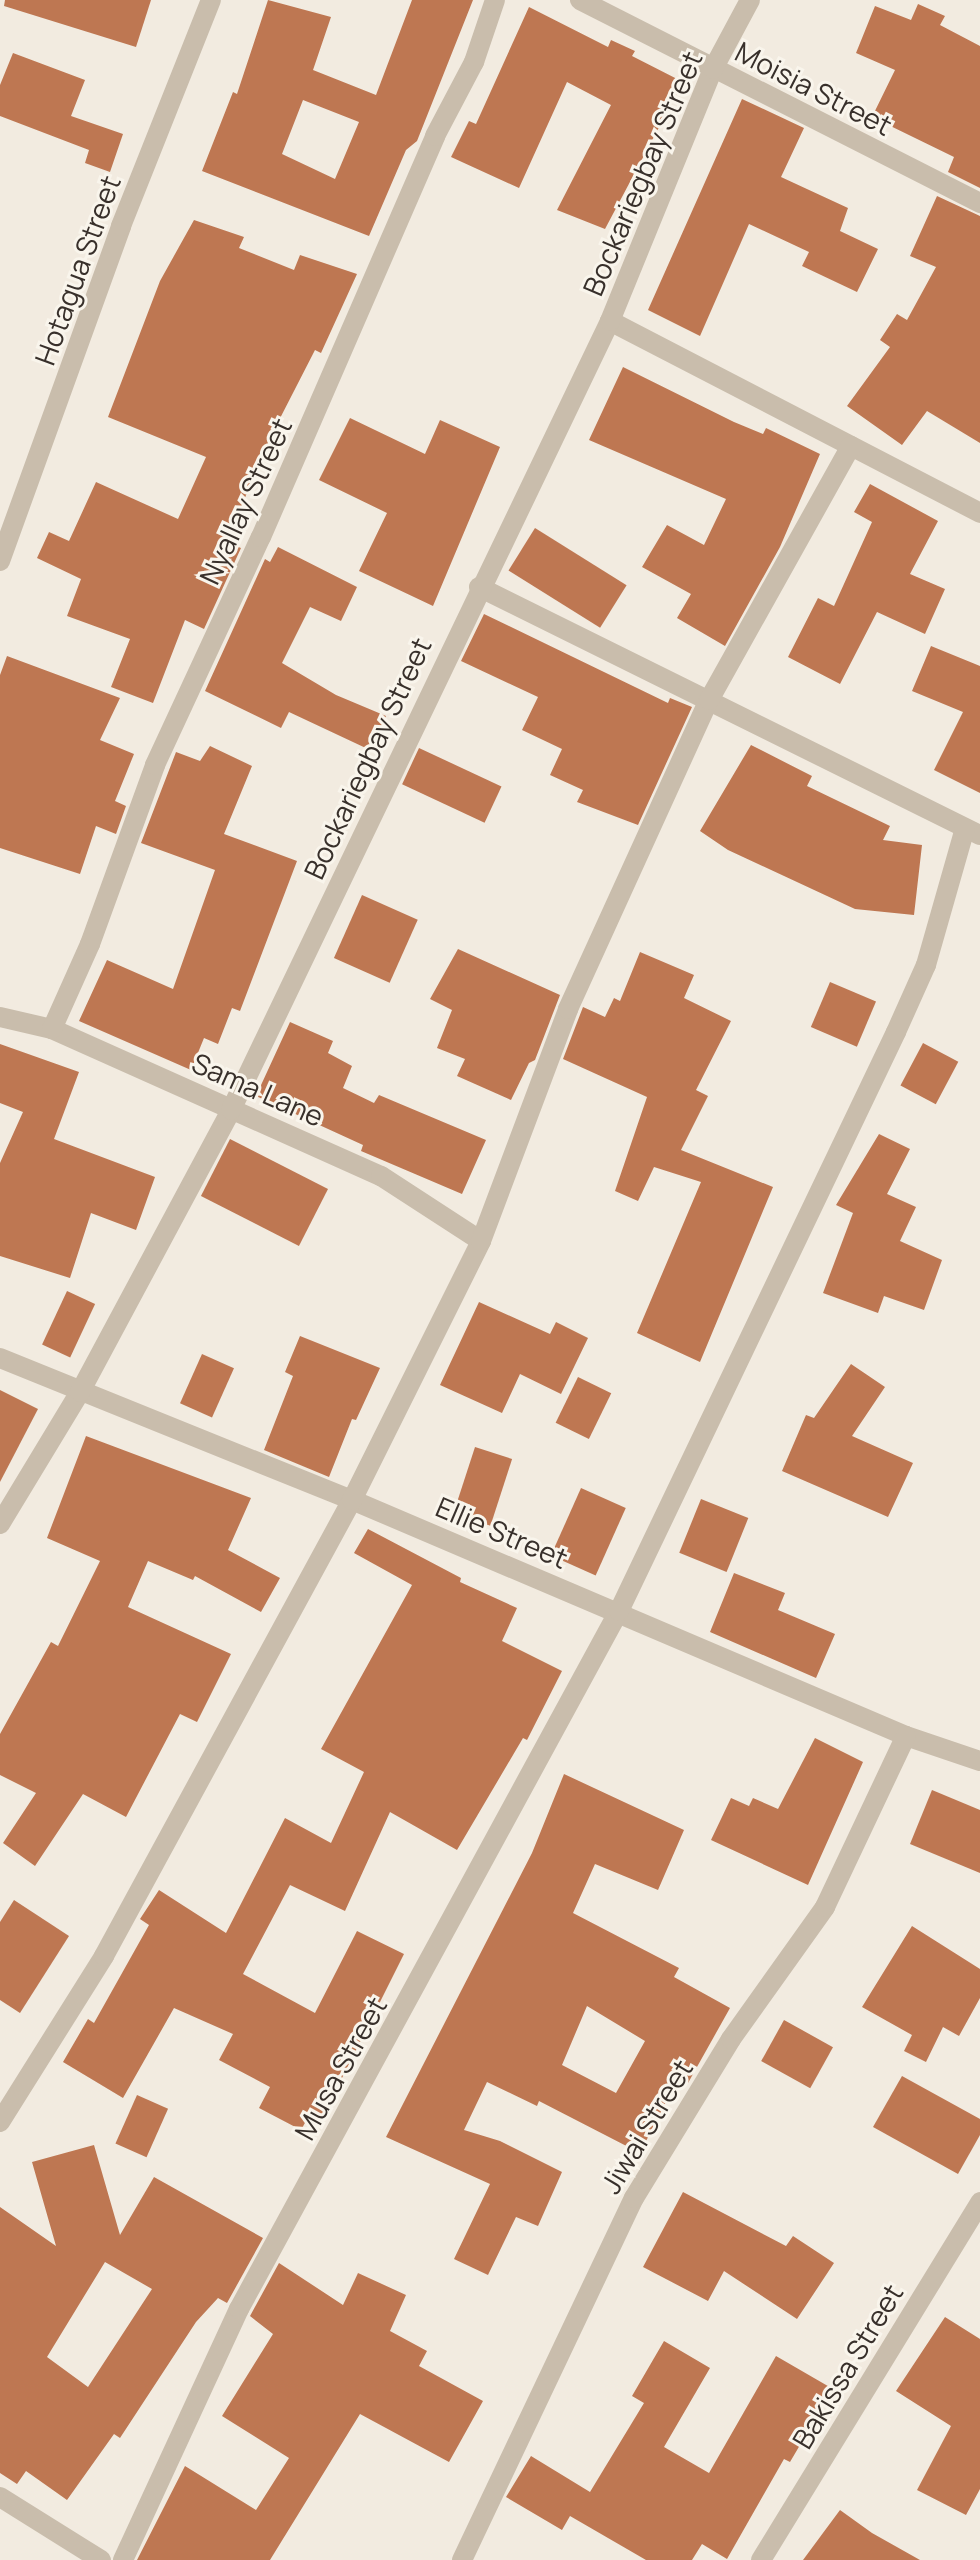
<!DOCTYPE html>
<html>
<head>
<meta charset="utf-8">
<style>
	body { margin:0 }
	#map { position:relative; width:980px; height:2560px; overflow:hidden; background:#f2ebe0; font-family:Manrope,sans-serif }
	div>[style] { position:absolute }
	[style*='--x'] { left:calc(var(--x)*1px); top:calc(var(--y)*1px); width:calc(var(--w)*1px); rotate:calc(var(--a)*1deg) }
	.building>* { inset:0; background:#be7752; transform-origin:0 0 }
	.street>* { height:20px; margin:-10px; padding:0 10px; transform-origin:10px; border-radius:10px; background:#c9bdac }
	span { translate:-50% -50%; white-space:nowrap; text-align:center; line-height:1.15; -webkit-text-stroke:6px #f9f5ec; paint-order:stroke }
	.street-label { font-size:28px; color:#38302b }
</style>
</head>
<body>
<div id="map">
	<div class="building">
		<i style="clip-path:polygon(5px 0,151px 0,136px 47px,4px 6px)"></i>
		<i style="clip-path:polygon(evenodd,268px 0,331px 17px,313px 70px,376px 95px,412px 0,473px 0,417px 141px,406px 150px,369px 236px,202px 171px,233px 92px,237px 94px,268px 0,303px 100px,359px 122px,335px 179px,282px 154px,303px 100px)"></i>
		<i style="clip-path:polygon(918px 4px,945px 16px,940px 25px,980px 46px,980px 188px,948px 172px,954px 157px,872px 117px,895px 70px,856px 53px,875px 6px,911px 20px)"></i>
		<i style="clip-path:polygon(529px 7px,608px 47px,611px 40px,635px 51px,632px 56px,683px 82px,605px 229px,557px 210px,611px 105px,567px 82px,519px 188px,451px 157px,469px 121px,476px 124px)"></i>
		<i style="clip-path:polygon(13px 53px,85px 80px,71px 116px,123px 134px,110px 172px,85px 163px,89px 150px,0 116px,0 85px)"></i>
		<i style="clip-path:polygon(742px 99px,804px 128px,781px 177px,848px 208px,840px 231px,878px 249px,857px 292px,802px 266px,809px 252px,749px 224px,700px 336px,648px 310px)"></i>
		<i style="clip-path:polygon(937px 196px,980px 216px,980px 443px,927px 411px,902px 445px,847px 406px,890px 347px,880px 340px,897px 314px,907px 320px,936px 267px,910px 256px)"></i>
		<i style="clip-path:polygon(194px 220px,244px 237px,239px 248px,294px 270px,300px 255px,357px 274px,321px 353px,315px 350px,274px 430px,226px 542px,241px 548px,204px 629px,185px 620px,153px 703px,111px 687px,130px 639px,67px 616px,81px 579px,37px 558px,49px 532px,69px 541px,96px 482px,178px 519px,206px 457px,108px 417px,160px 281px)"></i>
		<i style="clip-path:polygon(623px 367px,734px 422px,763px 434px,766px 428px,820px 454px,780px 547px,725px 646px,677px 618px,691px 594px,642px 567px,667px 525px,704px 545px,726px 499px,589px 440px)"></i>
		<i style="clip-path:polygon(350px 418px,425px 454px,440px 420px,500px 447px,433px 606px,359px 571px,387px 513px,319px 480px)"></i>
		<i style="clip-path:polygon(870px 484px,938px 521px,910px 574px,945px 589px,925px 634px,877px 612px,840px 684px,788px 657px,818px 598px,834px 606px,872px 522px,854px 512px)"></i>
		<i style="left:535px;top:528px;width:108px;height:50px;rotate:32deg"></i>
		<i style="clip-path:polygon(278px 547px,357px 587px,341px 621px,310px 607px,282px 663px,336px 695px,386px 716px,370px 750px,289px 712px,281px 728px,205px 691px,265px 559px,270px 562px)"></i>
		<i style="clip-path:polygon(484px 614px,668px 703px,670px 698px,692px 707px,638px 825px,577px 802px,583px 790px,550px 775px,562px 749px,522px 730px,538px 697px,461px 661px)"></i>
		<i style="clip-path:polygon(931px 646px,980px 666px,980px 793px,934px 770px,963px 712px,912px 691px)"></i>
		<i style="clip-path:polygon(7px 656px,120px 698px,100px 740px,134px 754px,115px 801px,126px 806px,116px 834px,96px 826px,80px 874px,0 848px,0 675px)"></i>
		<i style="clip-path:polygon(751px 745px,812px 776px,807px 786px,890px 826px,883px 840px,922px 845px,914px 915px,855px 909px,728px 850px,700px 831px)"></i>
		<i style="clip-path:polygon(210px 746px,252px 766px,224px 834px,297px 861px,240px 1011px,232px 1008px,218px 1044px,204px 1038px,191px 1070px,79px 1021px,107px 960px,173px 989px,215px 870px,141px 843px,176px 752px,200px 761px)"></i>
		<i style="left:419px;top:748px;width:91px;height:40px;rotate:25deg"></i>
		<i style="left:362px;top:895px;width:61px;height:69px;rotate:24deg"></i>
		<i style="clip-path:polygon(458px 949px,560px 995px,535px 1060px,529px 1063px,511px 1100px,457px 1076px,465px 1059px,437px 1048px,452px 1010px,430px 999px)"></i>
		<i style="clip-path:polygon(640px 952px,694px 975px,684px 998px,731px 1021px,696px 1090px,708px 1096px,681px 1150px,773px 1187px,700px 1362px,637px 1333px,701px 1182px,654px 1167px,638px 1201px,615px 1191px,647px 1097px,563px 1059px,583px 1007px,605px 1017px,614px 998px,620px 1001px)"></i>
		<i style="left:830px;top:982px;width:50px;height:49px;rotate:23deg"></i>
		<i style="clip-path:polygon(290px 1022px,333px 1041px,328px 1053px,352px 1066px,343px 1088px,374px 1103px,379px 1095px,486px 1140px,462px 1194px,361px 1151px,363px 1145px,256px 1096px)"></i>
		<i style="left:923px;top:1043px;width:40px;height:48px;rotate:28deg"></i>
		<i style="clip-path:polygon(0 1044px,79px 1072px,54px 1139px,155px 1177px,136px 1230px,91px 1213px,70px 1278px,0 1256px,0 1163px,23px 1112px,0 1103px)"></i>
		<i style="clip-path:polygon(879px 1134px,910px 1149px,887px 1194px,916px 1207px,900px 1241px,942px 1260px,924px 1310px,884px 1296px,878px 1313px,823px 1293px,853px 1213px,836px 1205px)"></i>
		<i style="left:230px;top:1139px;width:110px;height:64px;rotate:27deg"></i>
		<i style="left:67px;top:1291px;width:31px;height:59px;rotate:25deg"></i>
		<i style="clip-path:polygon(479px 1302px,550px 1334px,556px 1322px,588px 1338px,561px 1394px,520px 1374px,502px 1413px,440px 1385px)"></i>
		<i style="clip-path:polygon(300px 1336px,380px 1368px,356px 1420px,352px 1419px,329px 1477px,264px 1450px,293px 1376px,285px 1372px)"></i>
		<i style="left:202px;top:1354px;width:35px;height:54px;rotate:24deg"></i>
		<i style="clip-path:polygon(851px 1364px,885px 1387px,852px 1436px,913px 1463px,888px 1517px,782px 1471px,806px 1415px,814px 1418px)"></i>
		<i style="left:578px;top:1377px;width:37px;height:51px;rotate:26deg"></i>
		<i style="clip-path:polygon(0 1390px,38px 1409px,0 1482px)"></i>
		<i style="clip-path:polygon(86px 1436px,251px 1498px,228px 1550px,280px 1578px,261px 1612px,195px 1576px,193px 1580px,148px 1561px,128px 1607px,231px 1654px,197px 1722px,180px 1714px,126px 1817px,83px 1794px,35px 1866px,3px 1843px,36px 1793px,0 1775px,0 1734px,51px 1642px,58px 1646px,100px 1561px,47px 1538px)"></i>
		<i style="left:475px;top:1447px;width:39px;height:70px;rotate:18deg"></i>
		<i style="left:581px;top:1488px;width:49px;height:74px;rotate:24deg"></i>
		<i style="left:701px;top:1499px;width:51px;height:58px;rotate:22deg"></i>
		<i style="clip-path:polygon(368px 1529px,461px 1578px,460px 1582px,517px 1608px,502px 1641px,562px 1671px,527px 1740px,523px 1738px,457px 1850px,390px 1812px,345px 1911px,290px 1885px,243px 1974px,315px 2013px,357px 1931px,404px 1954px,322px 2118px,311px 2112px,301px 2130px,259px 2108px,270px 2087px,219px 2060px,233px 2034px,174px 2008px,123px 2098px,63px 2062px,88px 2019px,94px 2023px,149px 1925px,140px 1919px,159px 1890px,226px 1933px,285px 1818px,331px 1843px,364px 1772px,321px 1749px,412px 1585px,354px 1553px)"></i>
		<i style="clip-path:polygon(734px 1573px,785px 1593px,778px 1610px,835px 1634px,816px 1678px,710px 1632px)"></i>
		<i style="clip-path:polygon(815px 1738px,863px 1762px,808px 1885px,711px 1840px,731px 1798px,749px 1806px,753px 1798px,778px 1809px)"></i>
		<i style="clip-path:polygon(evenodd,564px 1774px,684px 1830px,658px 1890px,595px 1864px,573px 1913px,679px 1968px,674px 1977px,730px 2008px,688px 2083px,678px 2078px,640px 2153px,539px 2101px,537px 2106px,487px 2082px,464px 2130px,500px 2141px,562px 2172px,538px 2226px,516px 2217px,488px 2275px,454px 2259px,490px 2184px,386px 2137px,532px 1853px,564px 1774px,587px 2006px,645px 2041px,616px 2093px,562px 2065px,587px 2006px)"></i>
		<i style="clip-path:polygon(932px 1790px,980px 1810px,980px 1873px,910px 1844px)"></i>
		<i style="clip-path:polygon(14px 1900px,69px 1936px,20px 2013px,0 2000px,0 1922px)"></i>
		<i style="clip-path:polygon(912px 1926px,980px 1969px,980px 1998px,959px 2036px,943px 2027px,926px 2062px,904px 2051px,912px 2035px,862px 2007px)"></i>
		<i style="left:784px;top:2020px;width:56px;height:47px;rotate:29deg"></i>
		<i style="clip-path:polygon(902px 2076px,980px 2119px,980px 2135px,958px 2174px,873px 2127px)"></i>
		<i style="left:137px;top:2095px;width:34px;height:53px;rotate:24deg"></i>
		<i style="clip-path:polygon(evenodd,94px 2145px,120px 2235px,154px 2177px,263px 2238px,227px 2303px,218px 2298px,196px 2322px,120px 2438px,114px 2434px,67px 2500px,26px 2471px,17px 2484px,0 2473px,0 2207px,56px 2246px,32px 2162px,94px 2145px,105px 2262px,152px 2289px,88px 2387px,47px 2357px,105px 2262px)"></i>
		<i style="clip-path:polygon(683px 2192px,786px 2246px,793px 2236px,834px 2263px,797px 2319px,724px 2271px,708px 2301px,643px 2267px)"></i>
		<i style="clip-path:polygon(279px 2263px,343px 2305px,358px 2273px,406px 2295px,390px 2331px,427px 2351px,419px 2366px,483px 2401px,449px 2462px,360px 2414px,270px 2560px,137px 2560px,185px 2466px,256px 2510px,289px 2458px,222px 2416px,273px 2334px,250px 2316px)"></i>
		<i style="clip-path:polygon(945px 2317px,980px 2339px,980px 2489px,966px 2515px,917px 2490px,951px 2426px,896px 2391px)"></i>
		<i style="clip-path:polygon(664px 2341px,710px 2368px,664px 2447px,709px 2473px,776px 2356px,833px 2389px,790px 2462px,784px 2459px,727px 2559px,702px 2544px,692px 2560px,646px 2560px,570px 2516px,562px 2530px,506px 2497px,531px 2456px,590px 2492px,644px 2403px,632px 2396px)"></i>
		<i style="clip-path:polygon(840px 2510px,872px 2533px,920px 2560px,803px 2560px)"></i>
	</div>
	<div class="street">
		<i style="--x:580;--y:0;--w:449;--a:26.9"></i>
		<i style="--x:610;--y:321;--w:417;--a:27.4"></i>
		<i style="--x:0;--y:561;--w:356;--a:-70.1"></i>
		<i style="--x:121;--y:226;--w:243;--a:-68.3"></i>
		<i style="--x:479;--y:587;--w:559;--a:26.34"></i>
		<i style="--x:0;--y:1017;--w:53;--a:13"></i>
		<i style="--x:52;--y:1029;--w:360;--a:24.1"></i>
		<i style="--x:381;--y:1176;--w:119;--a:33"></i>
		<i style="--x:52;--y:1029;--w:93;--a:-65.9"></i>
		<i style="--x:90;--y:944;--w:190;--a:-70"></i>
		<i style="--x:155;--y:765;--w:251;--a:-65.1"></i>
		<i style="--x:261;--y:537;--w:437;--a:-66.5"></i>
		<i style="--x:435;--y:136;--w:84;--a:-62.2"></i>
		<i style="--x:474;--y:62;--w:65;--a:-71.3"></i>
		<i style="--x:0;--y:1358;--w:380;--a:22"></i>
		<i style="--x:352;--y:1500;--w:602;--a:23.07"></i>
		<i style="--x:906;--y:1736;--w:78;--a:18.7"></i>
		<i style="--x:0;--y:1524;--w:154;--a:-58.8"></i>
		<i style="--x:80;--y:1392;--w:320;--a:-61.8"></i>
		<i style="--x:231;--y:1110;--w:875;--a:-64.34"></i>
		<i style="--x:610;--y:321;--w:272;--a:-67.8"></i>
		<i style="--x:713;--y:69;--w:78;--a:-61.8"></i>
		<i style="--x:0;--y:2122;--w:196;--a:-57.9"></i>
		<i style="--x:104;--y:1956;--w:519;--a:-61.46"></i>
		<i style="--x:352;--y:1500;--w:289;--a:-63.5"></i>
		<i style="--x:481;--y:1241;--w:248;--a:-69.4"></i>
		<i style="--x:568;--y:1009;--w:340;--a:-65.5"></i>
		<i style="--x:709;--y:700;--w:291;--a:-60.8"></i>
		<i style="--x:0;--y:2497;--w:119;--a:32"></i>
		<i style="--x:123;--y:2560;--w:277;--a:-65.2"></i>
		<i style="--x:239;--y:2309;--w:795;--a:-61.44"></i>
		<i style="--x:619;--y:1611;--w:642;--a:-64.43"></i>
		<i style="--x:896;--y:1032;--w:73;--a:-65.9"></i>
		<i style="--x:926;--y:965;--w:142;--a:-74.1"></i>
		<i style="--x:462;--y:2560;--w:401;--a:-64.6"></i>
		<i style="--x:634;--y:2198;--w:186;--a:-58.6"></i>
		<i style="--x:731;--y:2039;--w:162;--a:-54.5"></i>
		<i style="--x:825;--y:1907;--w:189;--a:-64.7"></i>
		<i style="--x:761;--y:2560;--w:420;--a:-58.5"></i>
	</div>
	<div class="street-label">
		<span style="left:814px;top:88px;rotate:27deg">Moisia Street</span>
		<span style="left:642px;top:173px;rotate:-67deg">Bockariegbay Street</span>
		<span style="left:77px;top:270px;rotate:-70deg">Hotagua Street</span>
		<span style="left:245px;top:501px;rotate:-65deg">Nyallay Street</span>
		<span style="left:367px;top:758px;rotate:-65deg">Bockariegbay Street</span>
		<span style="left:258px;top:1089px;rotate:24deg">Sama Lane</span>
		<span style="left:502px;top:1532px;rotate:23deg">Ellie Street</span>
		<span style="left:340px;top:2068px;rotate:-61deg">Musa Street</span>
		<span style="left:646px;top:2126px;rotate:-59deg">Jiwai Street</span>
		<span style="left:847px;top:2366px;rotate:-59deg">Bakissa Street</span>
	</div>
</div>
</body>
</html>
